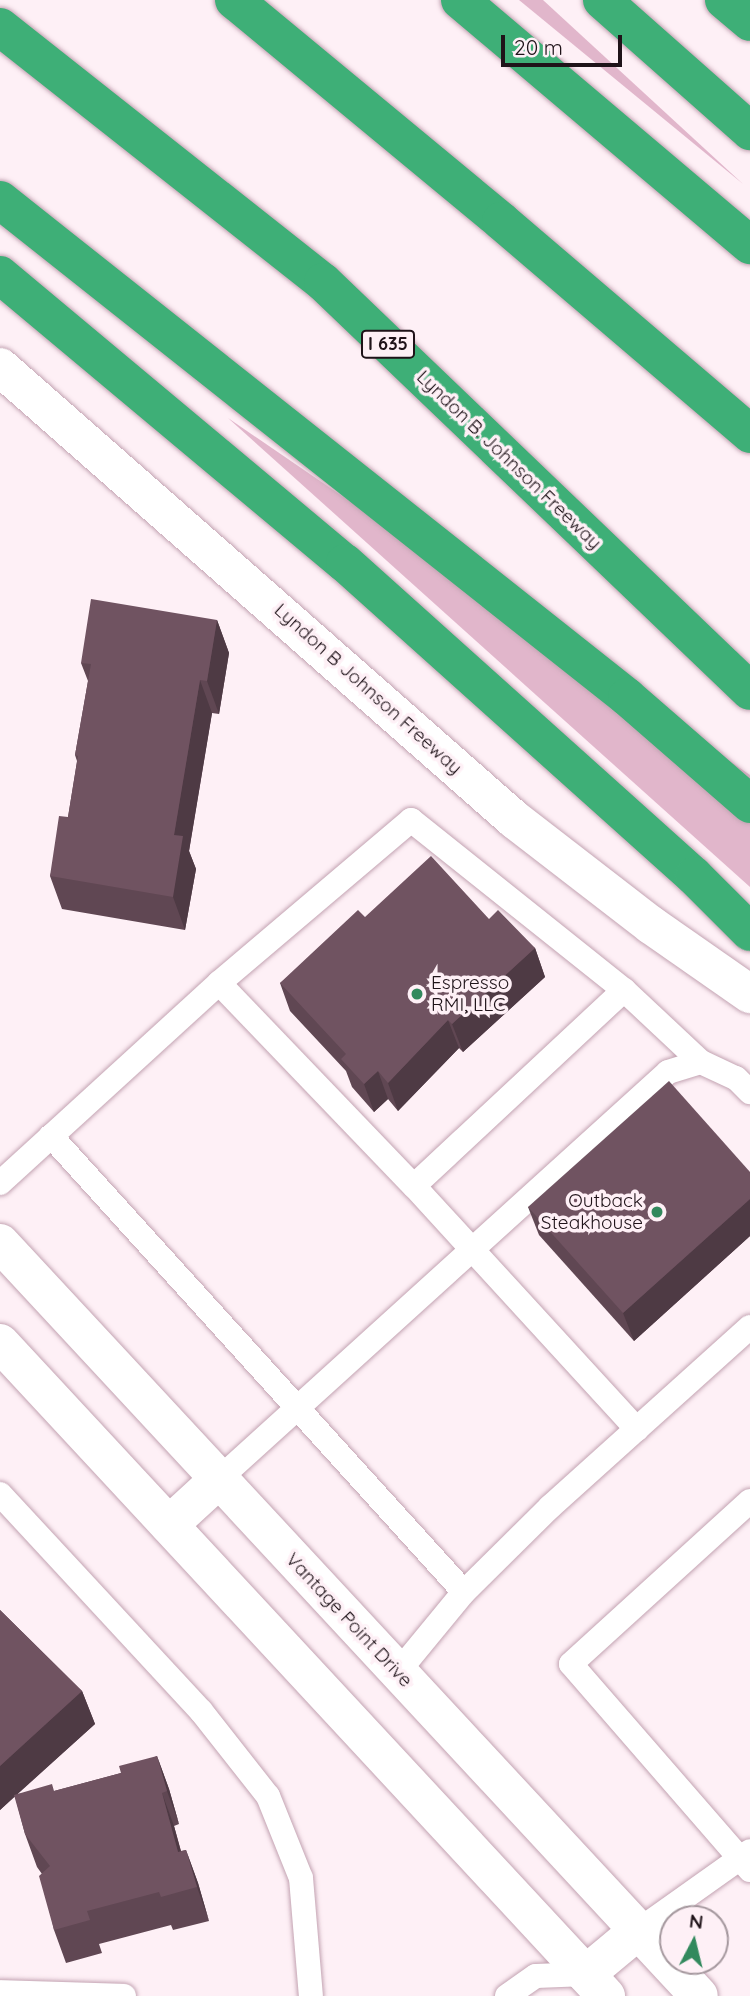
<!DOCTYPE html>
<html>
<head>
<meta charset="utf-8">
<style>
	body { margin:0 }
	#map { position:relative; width:750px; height:1996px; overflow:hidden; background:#fef0f6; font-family:Quicksand,sans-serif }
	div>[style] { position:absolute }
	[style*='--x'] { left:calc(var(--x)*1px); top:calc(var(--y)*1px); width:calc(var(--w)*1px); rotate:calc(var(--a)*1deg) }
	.green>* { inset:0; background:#e1b6cb }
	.roads { filter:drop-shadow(0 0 2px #c3a3b2) drop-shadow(0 0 2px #c3a3b2) }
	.lane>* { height:24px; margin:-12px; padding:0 12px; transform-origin:12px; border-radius:12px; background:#fff }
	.secondary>* { height:38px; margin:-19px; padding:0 19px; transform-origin:19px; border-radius:19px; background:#fff }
	.highway>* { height:38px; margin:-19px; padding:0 19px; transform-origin:19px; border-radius:19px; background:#3eaf77 }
	.wall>* { inset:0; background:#604753 }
	.shaded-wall>* { inset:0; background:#4e3a44 }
	.building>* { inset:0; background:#705361 }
	.dots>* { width:19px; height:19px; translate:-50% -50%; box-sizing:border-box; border:4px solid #fef0f6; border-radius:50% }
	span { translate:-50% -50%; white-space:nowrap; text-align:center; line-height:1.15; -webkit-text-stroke:7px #fef0f6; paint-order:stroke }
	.shield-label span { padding:2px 5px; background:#fef0f6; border:2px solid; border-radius:5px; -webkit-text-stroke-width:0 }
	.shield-label { font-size:18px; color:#1f1319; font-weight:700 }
	.street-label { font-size:19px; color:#1f1319 }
	.poi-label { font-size:19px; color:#1f1319 }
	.left { translate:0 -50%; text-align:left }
	.right { translate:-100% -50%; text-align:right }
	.north { position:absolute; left:659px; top:1905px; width:70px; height:70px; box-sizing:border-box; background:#fef0f6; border:2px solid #a5989e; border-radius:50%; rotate:7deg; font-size:19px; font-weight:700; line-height:28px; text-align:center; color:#1f1319 }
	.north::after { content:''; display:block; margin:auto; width:24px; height:32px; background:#32895d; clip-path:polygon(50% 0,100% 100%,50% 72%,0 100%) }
	.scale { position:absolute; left:501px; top:35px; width:121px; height:32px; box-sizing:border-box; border:4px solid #1f1319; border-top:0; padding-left:9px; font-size:21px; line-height:24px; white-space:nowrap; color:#1f1319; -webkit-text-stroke:5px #fef0f6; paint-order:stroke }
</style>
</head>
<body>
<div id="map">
	<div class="green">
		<i style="clip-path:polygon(519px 0,543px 0,743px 184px)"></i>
		<i style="clip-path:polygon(228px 418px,750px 775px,750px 887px,526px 686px)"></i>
	</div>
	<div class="roads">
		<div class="lane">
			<i style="--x:219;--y:983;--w:281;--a:46.2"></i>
			<i style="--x:624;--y:990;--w:105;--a:43.1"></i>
			<i style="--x:51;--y:1136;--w:615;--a:47.83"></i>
			<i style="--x:0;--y:1183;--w:297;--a:-42.4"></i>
			<i style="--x:219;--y:983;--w:252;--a:-40.3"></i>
			<i style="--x:411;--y:820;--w:273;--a:38.6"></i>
			<i style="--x:624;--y:990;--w:287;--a:137"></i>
			<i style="--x:414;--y:1186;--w:330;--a:47.5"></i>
			<i style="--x:218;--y:1480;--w:607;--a:-42.2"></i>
			<i style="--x:668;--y:1072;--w:34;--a:-17"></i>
			<i style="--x:701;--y:1062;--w:38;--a:25"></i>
			<i style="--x:736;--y:1078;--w:20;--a:45"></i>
			<i style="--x:0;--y:1494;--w:296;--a:47.2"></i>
			<i style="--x:201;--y:1711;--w:108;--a:51.8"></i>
			<i style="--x:268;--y:1796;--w:88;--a:68.1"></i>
			<i style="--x:301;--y:1878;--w:118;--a:85.2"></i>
			<i style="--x:750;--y:1501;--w:242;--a:137.7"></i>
			<i style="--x:571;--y:1664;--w:273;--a:49"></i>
			<i style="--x:398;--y:1672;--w:104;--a:-50.5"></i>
			<i style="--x:464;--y:1592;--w:121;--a:-44.7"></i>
			<i style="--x:550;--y:1507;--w:269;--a:-42"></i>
			<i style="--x:639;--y:1930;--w:136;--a:-35.4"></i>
			<i style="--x:0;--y:1992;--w:124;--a:1.8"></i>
			<i style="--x:507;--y:1996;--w:35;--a:-35"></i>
			<i style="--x:536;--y:1976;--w:50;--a:-2.3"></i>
			<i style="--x:586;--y:1974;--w:8;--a:97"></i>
		</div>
		<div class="secondary">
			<i style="--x:0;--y:367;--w:686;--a:41.34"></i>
			<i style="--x:515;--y:820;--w:172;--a:37.7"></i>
			<i style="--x:651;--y:925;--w:121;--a:34.9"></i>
			<i style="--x:0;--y:1243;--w:1027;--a:47.13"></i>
			<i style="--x:0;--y:1343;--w:891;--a:47.14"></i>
			<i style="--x:169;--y:1525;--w:67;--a:-42.6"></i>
			<i style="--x:586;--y:1974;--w:69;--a:-39.7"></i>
		</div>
		<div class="highway">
			<i style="--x:234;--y:0;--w:347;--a:39.6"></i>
			<i style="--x:501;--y:221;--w:328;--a:40.5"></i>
			<i style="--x:460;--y:0;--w:380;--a:40.2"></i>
			<i style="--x:602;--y:0;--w:198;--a:41.5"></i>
			<i style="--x:724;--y:0;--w:34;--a:40"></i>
			<i style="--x:0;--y:27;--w:412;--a:38.3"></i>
			<i style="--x:323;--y:282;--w:591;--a:43.77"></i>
			<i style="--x:0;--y:200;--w:800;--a:38.4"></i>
			<i style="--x:627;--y:697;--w:163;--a:41"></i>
			<i style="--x:0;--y:275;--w:449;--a:39.9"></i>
			<i style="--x:345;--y:563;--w:469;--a:41.9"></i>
			<i style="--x:694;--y:876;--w:79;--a:45"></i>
		</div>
	</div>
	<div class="wall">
		<i style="clip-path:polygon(217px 620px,229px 653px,219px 714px,212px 713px,189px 851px,196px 869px,185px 930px,62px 909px,50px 876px,68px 817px,77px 761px,75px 755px,88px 681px,81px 663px)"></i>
		<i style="clip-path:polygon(365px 917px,489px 919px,535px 948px,545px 977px,463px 1052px,459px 1048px,398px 1111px,388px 1099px,374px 1112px,352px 1087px,346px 1071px,290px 1011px,280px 983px)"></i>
		<i style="clip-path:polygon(750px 1172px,750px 1236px,634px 1341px,539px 1235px,528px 1207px)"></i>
		<i style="clip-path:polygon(0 1610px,82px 1691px,95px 1724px,17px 1794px,54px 1791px,121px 1773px,157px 1756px,169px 1789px,179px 1824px,174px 1826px,181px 1851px,186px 1850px,198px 1883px,209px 1921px,173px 1930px,171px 1925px,99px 1944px,102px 1953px,66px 1963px,54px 1930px,42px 1874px,37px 1867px,25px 1834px,15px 1796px,0 1810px)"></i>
	</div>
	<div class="shaded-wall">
		<i style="clip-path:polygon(217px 620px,229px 653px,219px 714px,207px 681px)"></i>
		<i style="clip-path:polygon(200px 680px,212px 713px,189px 851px,196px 869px,185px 930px,173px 897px,174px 835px)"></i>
		<i style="clip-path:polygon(535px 948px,545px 977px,463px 1052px,452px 1024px)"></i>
		<i style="clip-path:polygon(448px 1020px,459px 1048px,398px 1111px,388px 1083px)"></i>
		<i style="clip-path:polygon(378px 1071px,388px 1099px,374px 1112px,364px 1084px)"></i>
		<i style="clip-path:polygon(750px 1199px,750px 1236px,634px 1341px,623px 1313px)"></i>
		<i style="clip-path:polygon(82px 1691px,95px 1724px,0 1810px,0 1766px)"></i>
		<i style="clip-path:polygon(157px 1756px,169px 1789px,179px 1824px,167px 1791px)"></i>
		<i style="clip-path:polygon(162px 1793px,174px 1826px,190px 1885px,178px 1852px)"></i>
		<i style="clip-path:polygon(186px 1850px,198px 1883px,209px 1921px,197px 1887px)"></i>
	</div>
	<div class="building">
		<i style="clip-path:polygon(91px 599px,217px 620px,207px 681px,200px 680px,174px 835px,183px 836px,173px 897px,50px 876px,59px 816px,68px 817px,78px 756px,75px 755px,91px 664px,81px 663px)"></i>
		<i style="clip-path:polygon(431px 856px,489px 919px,498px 910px,535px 948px,452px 1024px,448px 1020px,388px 1083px,378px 1071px,364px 1084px,341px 1059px,346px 1054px,280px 983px,358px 910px,365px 917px)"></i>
		<i style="clip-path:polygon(669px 1081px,750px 1172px,750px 1199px,623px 1313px,528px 1207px)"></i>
		<i style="clip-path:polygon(0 1610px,82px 1691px,0 1766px)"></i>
		<i style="clip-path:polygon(157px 1756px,167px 1791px,162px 1793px,178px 1852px,186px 1850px,197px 1887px,161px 1897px,159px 1892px,87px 1911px,90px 1920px,54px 1930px,39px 1876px,50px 1866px,25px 1834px,14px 1795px,52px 1784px,54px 1791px,121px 1773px,119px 1766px)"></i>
	</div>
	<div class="dots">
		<i style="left:417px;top:994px;background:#32895d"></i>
		<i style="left:657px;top:1212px;background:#32895d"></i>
	</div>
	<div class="shield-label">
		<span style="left:388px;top:344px">I 635</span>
	</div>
	<div class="street-label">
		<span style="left:509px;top:460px;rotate:44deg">Lyndon B. Johnson Freeway</span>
		<span style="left:368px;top:689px;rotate:42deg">Lyndon B Johnson Freeway</span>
		<span style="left:349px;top:1620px;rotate:47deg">Vantage Point Drive</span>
	</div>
	<div class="poi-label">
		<span class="left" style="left:431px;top:994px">Espresso<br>RMI, LLC</span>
		<span class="right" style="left:643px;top:1212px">Outback<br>Steakhouse</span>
	</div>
	<div class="north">N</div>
	<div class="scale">20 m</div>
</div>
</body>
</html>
